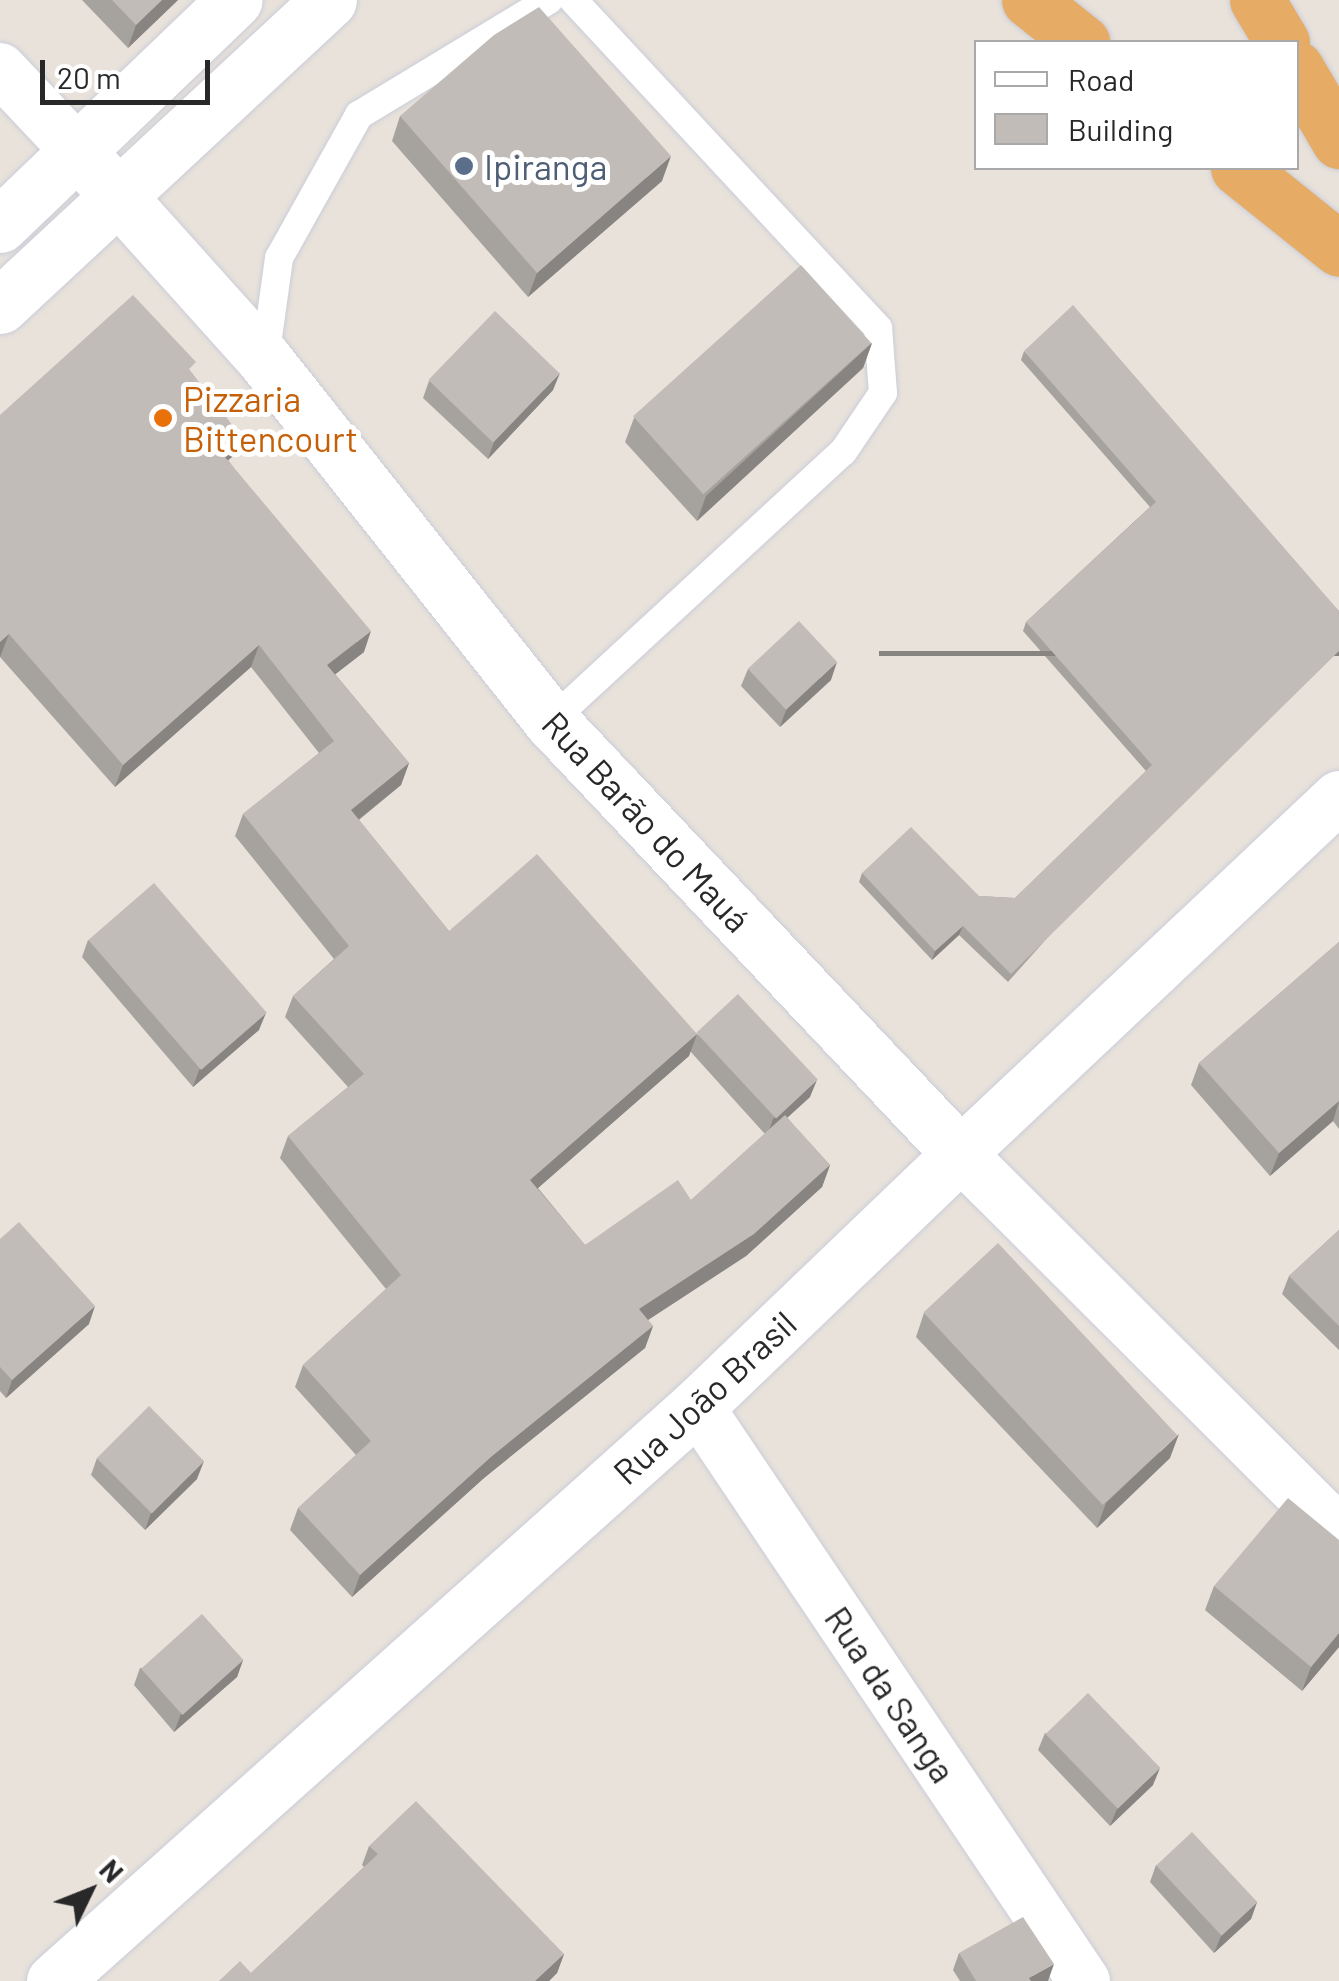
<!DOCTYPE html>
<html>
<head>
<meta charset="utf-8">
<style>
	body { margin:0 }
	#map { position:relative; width:1339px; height:1981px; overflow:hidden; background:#e9e2db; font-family:Barlow,sans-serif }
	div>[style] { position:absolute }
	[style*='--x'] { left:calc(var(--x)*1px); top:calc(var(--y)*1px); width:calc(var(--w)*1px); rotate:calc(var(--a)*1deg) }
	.roads { filter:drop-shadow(0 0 2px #cacdd8) drop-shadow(0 0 2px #cacdd8) }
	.service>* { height:28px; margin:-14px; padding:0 14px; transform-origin:14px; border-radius:14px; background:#fff }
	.minor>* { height:52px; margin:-26px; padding:0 26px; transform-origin:26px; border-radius:26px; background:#fff }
	.tertiary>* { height:55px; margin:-27.5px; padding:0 27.5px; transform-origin:27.5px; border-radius:27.5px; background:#fff }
	.secondary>* { height:55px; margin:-27.5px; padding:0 27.5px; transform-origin:27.5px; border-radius:27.5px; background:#fff }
	.trunk>* { height:55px; margin:-27.5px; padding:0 27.5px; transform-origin:27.5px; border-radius:27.5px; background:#e6ac66 }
	.wall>* { inset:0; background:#a6a29e }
	.shaded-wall>* { inset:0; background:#878481; transform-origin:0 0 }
	.building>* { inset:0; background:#c1bcb8; transform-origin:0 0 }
	.dots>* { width:28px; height:28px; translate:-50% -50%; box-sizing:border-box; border:5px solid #fff; border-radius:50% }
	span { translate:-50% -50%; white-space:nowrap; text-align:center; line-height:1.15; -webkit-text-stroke:10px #fff; paint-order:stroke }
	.service-label { font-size:35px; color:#4e5e75 }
	.left { translate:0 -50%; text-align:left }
	.food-label { font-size:35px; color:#c56008 }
	.street-label { font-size:35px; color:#282828 }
	.legend { position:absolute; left:974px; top:40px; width:325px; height:130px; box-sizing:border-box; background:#fff; border:2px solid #a9a9a9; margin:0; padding:12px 18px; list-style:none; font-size:30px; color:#282828 }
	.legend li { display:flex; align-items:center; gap:20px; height:50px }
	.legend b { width:50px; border:2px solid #a9a9a9 }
	.north { position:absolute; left:40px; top:1841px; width:100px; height:100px; -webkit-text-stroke:8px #fff; paint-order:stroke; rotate:47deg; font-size:28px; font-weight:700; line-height:40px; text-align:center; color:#282828 }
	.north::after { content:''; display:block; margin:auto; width:35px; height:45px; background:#282828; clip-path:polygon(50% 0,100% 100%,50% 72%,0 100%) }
	.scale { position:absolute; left:40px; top:60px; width:170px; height:45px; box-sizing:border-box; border:5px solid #282828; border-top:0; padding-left:12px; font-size:30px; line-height:35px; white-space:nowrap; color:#282828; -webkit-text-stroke:8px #fff; paint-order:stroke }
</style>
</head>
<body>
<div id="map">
	<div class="roads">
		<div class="service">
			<i style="--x:265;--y:359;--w:102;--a:-82.1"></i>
			<i style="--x:279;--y:258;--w:164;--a:-60.8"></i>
			<i style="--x:359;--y:115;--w:222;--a:-31.2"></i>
			<i style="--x:551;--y:721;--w:397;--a:-42.7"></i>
			<i style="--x:843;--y:452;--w:71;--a:-55.9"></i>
			<i style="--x:883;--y:393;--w:65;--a:-94.4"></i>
			<i style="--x:878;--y:328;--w:448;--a:-132.9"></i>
		</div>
		<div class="minor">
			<i style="--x:0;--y:69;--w:117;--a:46.7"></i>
			<i style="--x:1339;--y:797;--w:521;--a:136.71"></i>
			<i style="--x:960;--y:1154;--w:535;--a:44.92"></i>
			<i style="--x:697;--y:1406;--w:693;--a:56.06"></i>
		</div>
		<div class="tertiary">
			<i style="--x:54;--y:1981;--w:863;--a:-41.8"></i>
			<i style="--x:697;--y:1406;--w:364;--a:-43.8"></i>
			<i style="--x:960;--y:1154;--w:596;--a:-133.37"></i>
			<i style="--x:551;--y:721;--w:461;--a:-128.4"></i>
			<i style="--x:265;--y:360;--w:277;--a:-131.9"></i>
		</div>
		<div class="secondary">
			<i style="--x:0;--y:225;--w:325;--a:-43.8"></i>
			<i style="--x:0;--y:306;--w:449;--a:-42.9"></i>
		</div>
		<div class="trunk">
			<i style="--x:1029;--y:0;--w:68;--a:38.4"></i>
			<i style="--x:1257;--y:0;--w:49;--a:59.2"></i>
			<i style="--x:1296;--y:68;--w:85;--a:59.5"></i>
			<i style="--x:1238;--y:168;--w:129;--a:38.7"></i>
		</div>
	</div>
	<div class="wall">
		<i style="clip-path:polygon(82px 0,178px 0,128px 48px)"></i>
		<i style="clip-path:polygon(400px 116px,662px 181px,528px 297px,392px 141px)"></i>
		<i style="clip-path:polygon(872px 343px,863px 368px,697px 521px,625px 442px,634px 418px)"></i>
		<i style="clip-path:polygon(1024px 351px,1339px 611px,1008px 982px,959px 935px,932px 960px,859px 882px,862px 873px,979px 896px,1015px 898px,1146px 771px,1023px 631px,1026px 622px,1150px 507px,1021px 360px)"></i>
		<i style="clip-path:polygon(evenodd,192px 373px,232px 457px,228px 460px,364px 652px,335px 674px,409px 763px,401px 785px,359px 820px,449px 931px,695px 1033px,810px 1097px,787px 1118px,830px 1165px,822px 1187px,746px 1256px,648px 1320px,653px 1326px,645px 1348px,484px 1478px,352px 1597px,290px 1530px,298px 1508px,356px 1455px,295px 1387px,303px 1365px,386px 1289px,280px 1158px,288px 1136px,348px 1087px,285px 1017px,293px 996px,334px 959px,235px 836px,243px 814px,319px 753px,251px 667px,115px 787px,0 657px,0 415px,192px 373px,690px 1051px,765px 1134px,691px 1200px,585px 1245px,538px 1188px,689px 1056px,690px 1051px)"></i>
		<i style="clip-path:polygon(429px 381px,553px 390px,488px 459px,423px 398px)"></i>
		<i style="clip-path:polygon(748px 669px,831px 680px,780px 727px,741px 686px)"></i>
		<i style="clip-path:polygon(88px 940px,259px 1030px,193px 1087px,82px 957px)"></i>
		<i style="clip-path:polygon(1339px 942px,1339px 1129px,1333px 1121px,1270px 1176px,1191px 1085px,1199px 1063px)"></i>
		<i style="clip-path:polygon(1339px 1230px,1339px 1350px,1282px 1294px,1289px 1276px)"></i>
		<i style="clip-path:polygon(0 1239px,89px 1324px,6px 1398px,0 1391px)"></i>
		<i style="clip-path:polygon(924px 1313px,1170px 1458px,1097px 1528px,916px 1337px)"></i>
		<i style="clip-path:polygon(97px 1458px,197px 1479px,145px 1530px,91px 1475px)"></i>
		<i style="clip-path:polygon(1339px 1540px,1339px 1647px,1302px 1691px,1205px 1610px,1214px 1586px)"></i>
		<i style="clip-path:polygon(243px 1660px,237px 1677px,174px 1732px,134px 1685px,140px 1668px)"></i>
		<i style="clip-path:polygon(1045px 1733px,1153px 1785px,1110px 1826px,1038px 1750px)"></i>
		<i style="clip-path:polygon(369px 1846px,564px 1954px,557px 1973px,549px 1981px,219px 1981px,251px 1973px,364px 1867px,362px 1865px)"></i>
		<i style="clip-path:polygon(1156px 1865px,1257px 1902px,1251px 1919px,1214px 1953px,1150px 1882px)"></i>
		<i style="clip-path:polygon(959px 1953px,1048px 1981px,960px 1981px,953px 1970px)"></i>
	</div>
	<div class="shaded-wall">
		<i style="clip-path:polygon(162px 0,178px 0,128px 48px,136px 25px)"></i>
		<i style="clip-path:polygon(671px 156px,662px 181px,528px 297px,537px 273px)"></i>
		<i style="clip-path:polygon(872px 343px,863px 368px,697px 521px,706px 496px)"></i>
		<i style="clip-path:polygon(560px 373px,553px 390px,488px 459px,494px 442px)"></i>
		<i style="clip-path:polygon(240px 435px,232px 457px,212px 473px,220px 451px)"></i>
		<i style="clip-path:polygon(371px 631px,364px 652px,319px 687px,327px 665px)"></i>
		<i style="clip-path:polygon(9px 634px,0 657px,0 642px)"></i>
		<i style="clip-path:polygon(259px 645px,251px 667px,115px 787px,123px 765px)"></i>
		<i style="left:1339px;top:651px;width:5px;height:460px;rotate:90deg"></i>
		<i style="clip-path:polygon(837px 662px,831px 680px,780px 727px,786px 710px)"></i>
		<i style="clip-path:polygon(409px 763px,401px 785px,343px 832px,351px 810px)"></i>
		<i style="clip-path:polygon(963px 926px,959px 935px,932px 960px,935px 951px)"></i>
		<i style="clip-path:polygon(266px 1013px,259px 1030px,193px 1087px,199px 1070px)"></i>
		<i style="clip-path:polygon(697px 1034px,689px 1056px,522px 1202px,530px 1180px)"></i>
		<i style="clip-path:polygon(817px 1080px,810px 1097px,767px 1136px,773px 1119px)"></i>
		<i style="clip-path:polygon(1339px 1101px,1333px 1121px,1270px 1176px,1279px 1153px)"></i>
		<i style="clip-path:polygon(830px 1165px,822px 1187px,746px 1256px,631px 1331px,639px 1309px)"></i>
		<i style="clip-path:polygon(95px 1306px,89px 1324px,6px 1398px,12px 1380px)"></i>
		<i style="clip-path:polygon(653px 1326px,645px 1348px,484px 1478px,352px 1597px,360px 1575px,492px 1456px)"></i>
		<i style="clip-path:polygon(1179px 1434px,1170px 1458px,1097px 1528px,1106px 1503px)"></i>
		<i style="clip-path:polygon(204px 1461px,197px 1479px,145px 1530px,151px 1513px)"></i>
		<i style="clip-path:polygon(1339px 1633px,1339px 1647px,1302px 1691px,1311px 1667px)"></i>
		<i style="clip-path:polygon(243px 1660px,237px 1677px,174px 1732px,181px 1714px)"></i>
		<i style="clip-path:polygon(1160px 1768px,1153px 1785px,1110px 1826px,1117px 1809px)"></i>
		<i style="clip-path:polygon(1257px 1902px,1251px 1919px,1214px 1953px,1221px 1936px)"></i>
		<i style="clip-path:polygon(564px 1954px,557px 1973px,549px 1981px,535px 1981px)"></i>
		<i style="clip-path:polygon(1054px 1964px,1048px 1981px,1028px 1981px,1029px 1978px)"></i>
	</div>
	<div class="building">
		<i style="clip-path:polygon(112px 0,162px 0,136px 25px)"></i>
		<i style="clip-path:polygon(539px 7px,671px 156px,537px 273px,400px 116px,494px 35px)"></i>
		<i style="left:801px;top:265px;width:105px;height:226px;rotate:48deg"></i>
		<i style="clip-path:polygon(133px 295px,196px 362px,189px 369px,240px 435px,220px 451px,371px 631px,327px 665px,409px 763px,351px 810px,449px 931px,537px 854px,697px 1034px,530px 1180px,585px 1245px,678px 1180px,691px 1200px,785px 1115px,830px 1165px,754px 1234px,639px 1309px,653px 1326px,492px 1456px,360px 1575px,298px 1508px,371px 1441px,303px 1365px,401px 1275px,288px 1136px,364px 1074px,293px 996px,349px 946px,243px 814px,334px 741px,259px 645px,123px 765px,9px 634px,0 642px,0 415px)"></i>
		<i style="clip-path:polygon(1073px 305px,1339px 611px,1339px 651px,1011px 974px,963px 926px,935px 951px,862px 873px,911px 827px,979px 896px,1015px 898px,1152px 765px,1026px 622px,1156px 502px,1024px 351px)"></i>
		<i style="left:495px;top:311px;width:90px;height:96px;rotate:44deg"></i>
		<i style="left:799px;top:621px;width:56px;height:70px;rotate:47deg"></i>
		<i style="left:154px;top:883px;width:172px;height:87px;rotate:49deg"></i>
		<i style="clip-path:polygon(1339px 942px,1339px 1101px,1279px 1153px,1199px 1063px)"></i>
		<i style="left:738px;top:994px;width:117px;height:57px;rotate:47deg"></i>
		<i style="clip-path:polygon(19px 1222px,95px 1306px,12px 1380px,0 1367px,0 1239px)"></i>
		<i style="clip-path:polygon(1339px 1230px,1339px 1326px,1289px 1276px)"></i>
		<i style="left:998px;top:1243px;width:263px;height:102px;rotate:47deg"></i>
		<i style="left:149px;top:1406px;width:78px;height:74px;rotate:45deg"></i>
		<i style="clip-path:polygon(1288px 1498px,1339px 1540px,1339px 1633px,1311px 1667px,1214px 1586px)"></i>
		<i style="left:202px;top:1614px;width:62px;height:82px;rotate:48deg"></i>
		<i style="left:1088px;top:1693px;width:104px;height:59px;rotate:46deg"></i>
		<i style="clip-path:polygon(416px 1801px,564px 1954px,535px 1981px,219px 1981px,240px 1961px,251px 1973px,378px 1854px,369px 1846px)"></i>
		<i style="left:1192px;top:1832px;width:96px;height:49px;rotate:47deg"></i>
		<i style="clip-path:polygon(1023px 1917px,1054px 1964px,1029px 1978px,1031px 1981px,976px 1981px,959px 1953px)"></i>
	</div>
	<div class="dots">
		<i style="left:464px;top:166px;background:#5c6f8a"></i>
		<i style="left:163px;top:418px;background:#e8710a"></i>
	</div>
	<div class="service-label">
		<span class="left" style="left:484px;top:166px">Ipiranga</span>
	</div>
	<div class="food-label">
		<span class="left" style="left:183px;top:418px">Pizzaria<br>Bittencourt</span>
	</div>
	<div class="street-label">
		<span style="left:647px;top:821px;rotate:47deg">Rua Barão do Mauá</span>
		<span style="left:704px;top:1397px;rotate:-43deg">Rua João Brasil</span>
		<span style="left:891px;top:1694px;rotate:56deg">Rua da Sanga</span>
	</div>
	<ul class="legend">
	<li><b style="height:12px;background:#fff"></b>Road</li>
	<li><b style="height:28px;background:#c1bcb8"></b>Building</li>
	</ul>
	<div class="north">N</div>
	<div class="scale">20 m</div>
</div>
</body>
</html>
